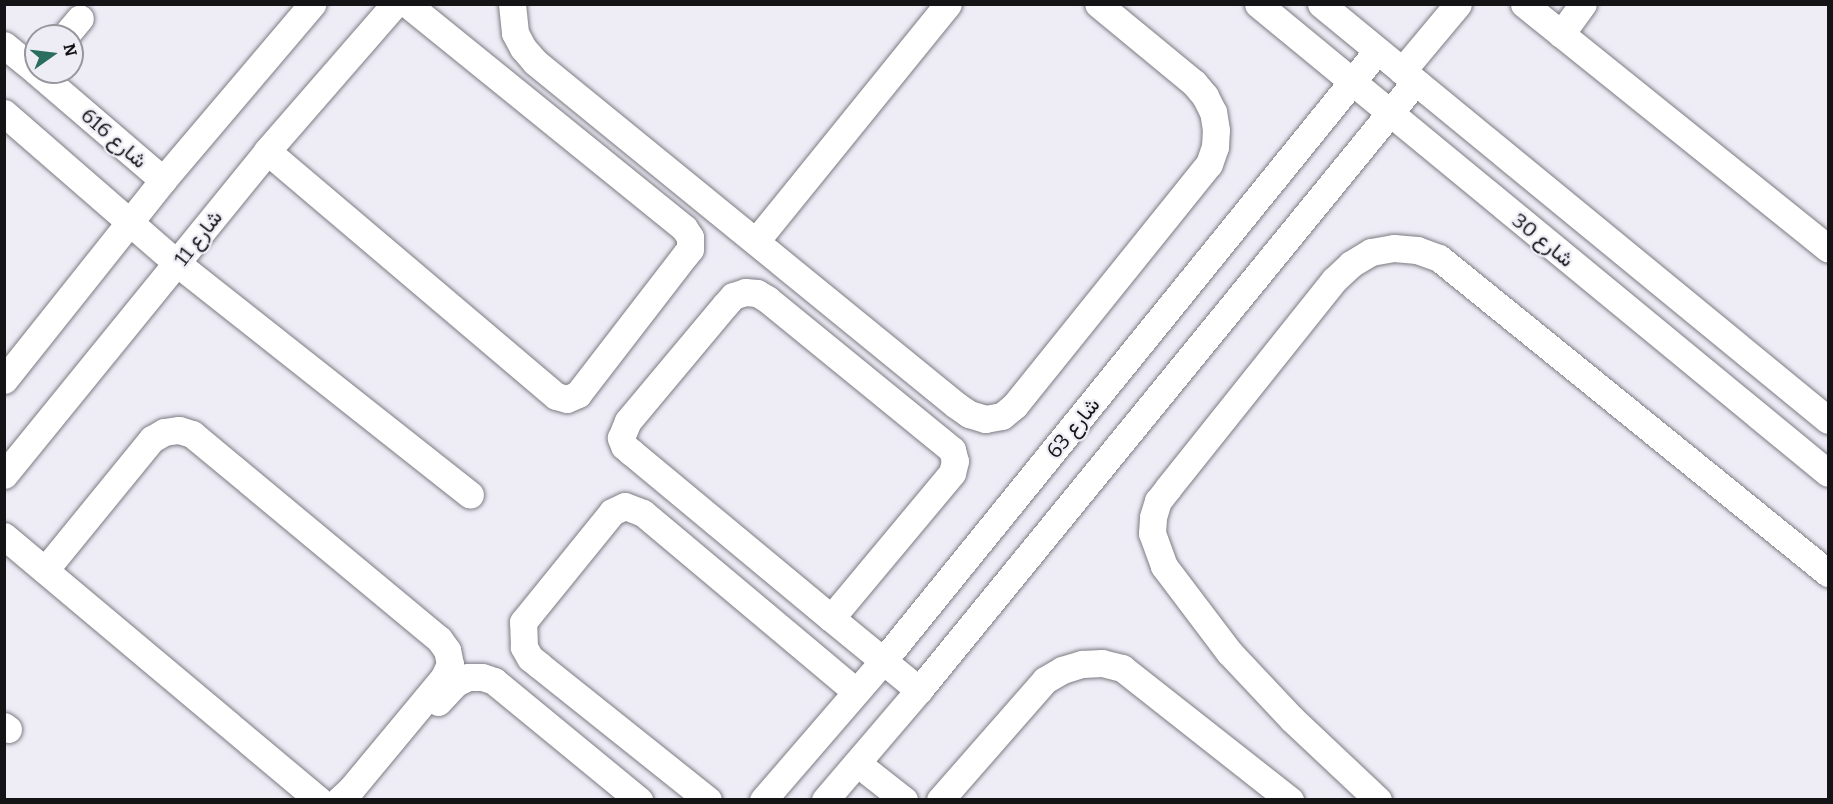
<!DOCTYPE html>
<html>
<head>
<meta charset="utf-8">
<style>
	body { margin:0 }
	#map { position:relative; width:1833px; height:804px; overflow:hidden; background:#eeedf6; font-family:Bitter,Vazirmatn,serif }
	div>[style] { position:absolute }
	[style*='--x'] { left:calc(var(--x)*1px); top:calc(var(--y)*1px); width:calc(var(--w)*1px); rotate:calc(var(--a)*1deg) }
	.roads { filter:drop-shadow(0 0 2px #7c7b83) drop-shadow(0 0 2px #7c7b83) }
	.minor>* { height:27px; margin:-13.5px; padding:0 13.5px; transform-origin:13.5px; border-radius:13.5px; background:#fff }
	span { translate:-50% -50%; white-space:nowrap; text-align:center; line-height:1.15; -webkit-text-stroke:4.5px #eeedf6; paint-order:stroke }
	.street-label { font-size:21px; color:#141417 }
	.frame { position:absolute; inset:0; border:6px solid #141417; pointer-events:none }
	.north { position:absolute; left:24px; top:24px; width:60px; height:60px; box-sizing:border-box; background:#eeedf6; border:2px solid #97969d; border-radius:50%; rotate:76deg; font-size:16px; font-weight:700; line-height:24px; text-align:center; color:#141417 }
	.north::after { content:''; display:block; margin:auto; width:21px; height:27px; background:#2a6e60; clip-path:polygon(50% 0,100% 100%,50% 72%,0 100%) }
</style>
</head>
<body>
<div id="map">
	<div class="roads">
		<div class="minor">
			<i style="--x:512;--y:4;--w:29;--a:84"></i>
			<i style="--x:515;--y:33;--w:17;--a:62"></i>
			<i style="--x:523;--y:48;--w:18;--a:49"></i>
			<i style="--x:535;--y:62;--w:543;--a:39.17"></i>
			<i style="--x:956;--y:405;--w:16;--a:35"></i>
			<i style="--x:969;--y:414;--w:17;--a:17"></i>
			<i style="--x:985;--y:419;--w:17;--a:-10"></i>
			<i style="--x:1002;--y:416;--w:17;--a:-40"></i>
			<i style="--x:1015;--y:405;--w:309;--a:-51.2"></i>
			<i style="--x:1209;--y:164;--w:18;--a:-71"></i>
			<i style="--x:1215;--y:147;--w:17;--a:-87"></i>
			<i style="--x:1216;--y:130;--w:18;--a:-99"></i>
			<i style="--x:1213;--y:112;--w:18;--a:-117"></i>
			<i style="--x:1205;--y:96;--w:17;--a:-130"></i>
			<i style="--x:1194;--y:83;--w:124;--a:-140.5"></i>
			<i style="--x:1258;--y:4;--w:738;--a:39.45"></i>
			<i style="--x:1321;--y:4;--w:656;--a:39.37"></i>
			<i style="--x:1524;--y:4;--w:390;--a:38.8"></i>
			<i style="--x:1561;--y:34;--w:37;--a:-54"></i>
			<i style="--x:65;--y:36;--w:23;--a:-50"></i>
			<i style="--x:4;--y:45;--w:41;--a:39.1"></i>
			<i style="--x:1402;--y:71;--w:87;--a:-50.1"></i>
			<i style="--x:37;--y:72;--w:166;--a:40.6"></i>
			<i style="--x:4;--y:113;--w:230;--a:41"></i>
			<i style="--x:178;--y:264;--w:372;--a:38.3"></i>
			<i style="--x:267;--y:151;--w:379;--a:40.3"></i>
			<i style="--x:556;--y:396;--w:11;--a:15"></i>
			<i style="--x:567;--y:399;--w:12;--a:-24"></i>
			<i style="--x:578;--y:394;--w:177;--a:-52.4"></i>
			<i style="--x:686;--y:254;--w:6;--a:-51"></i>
			<i style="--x:690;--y:249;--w:12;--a:-90"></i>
			<i style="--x:690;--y:237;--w:11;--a:-124"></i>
			<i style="--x:684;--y:228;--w:356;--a:-141"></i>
			<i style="--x:756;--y:241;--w:305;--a:-51"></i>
			<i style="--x:4;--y:380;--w:256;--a:-51.5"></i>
			<i style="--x:163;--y:180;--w:231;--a:-49.7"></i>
			<i style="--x:4;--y:475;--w:417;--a:-50.9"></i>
			<i style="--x:267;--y:151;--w:195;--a:-49"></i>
			<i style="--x:4;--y:536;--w:411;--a:40"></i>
			<i style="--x:45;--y:570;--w:169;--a:-50.8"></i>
			<i style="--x:152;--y:439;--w:14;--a:-30"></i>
			<i style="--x:164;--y:432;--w:15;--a:-8"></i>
			<i style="--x:179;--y:430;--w:14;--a:17"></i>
			<i style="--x:192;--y:434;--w:321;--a:39.7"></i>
			<i style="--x:439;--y:639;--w:14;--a:54"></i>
			<i style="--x:447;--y:650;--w:14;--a:78"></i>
			<i style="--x:450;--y:664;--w:14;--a:115"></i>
			<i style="--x:444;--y:677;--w:146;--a:129.7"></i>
			<i style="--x:351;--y:789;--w:16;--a:137"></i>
			<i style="--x:831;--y:618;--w:260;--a:-140.3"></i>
			<i style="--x:631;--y:452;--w:9;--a:-139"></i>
			<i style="--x:624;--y:446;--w:9;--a:-111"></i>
			<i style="--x:621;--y:438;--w:18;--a:-68"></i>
			<i style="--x:628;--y:421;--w:151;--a:-50.1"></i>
			<i style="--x:725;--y:305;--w:12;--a:-48"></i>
			<i style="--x:733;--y:296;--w:13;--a:-18"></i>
			<i style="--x:745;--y:292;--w:12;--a:5"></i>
			<i style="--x:757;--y:293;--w:12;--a:31"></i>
			<i style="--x:767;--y:299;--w:239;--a:39.2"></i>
			<i style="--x:952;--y:450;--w:11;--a:75"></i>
			<i style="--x:955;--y:461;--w:12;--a:104"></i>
			<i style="--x:952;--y:473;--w:189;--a:129.8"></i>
			<i style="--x:831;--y:618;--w:114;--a:39.3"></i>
			<i style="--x:438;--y:702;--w:26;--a:-47"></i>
			<i style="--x:456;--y:683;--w:13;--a:-27"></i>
			<i style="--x:468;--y:677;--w:14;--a:0"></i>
			<i style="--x:482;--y:677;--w:13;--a:18"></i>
			<i style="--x:494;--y:681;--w:188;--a:39.4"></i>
			<i style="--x:4;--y:726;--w:5;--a:37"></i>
			<i style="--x:857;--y:763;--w:60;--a:38.2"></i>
			<i style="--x:708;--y:800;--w:216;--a:-141.4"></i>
			<i style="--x:539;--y:665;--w:11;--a:-142"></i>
			<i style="--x:530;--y:658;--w:13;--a:-119"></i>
			<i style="--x:524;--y:647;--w:25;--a:-92"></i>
			<i style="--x:523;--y:622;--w:141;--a:-51"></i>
			<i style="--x:612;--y:512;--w:14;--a:-25"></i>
			<i style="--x:625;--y:506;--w:19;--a:21"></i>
			<i style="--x:643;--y:513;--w:278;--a:40"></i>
			<i style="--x:763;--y:800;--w:184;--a:-49.2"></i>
			<i style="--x:883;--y:661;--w:785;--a:-51"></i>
			<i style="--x:825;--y:800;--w:145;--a:-49.5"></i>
			<i style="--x:919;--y:690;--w:785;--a:-50.79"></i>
			<i style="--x:940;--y:800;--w:159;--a:-48.8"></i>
			<i style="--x:1045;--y:680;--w:20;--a:-30"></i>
			<i style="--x:1062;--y:670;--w:21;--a:-17"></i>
			<i style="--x:1082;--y:664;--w:20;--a:-3"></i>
			<i style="--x:1102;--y:663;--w:21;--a:14"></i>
			<i style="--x:1122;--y:668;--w:214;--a:38.2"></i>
			<i style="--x:1378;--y:800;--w:118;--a:-136.7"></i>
			<i style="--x:1292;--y:719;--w:92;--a:-133.2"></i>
			<i style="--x:1229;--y:652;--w:108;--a:-127.1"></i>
			<i style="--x:1164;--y:566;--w:35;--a:-110"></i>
			<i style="--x:1152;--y:533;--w:16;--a:-86"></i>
			<i style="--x:1153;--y:517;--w:17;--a:-73"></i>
			<i style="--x:1158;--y:501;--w:16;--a:-52"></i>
			<i style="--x:1168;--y:488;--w:266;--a:-51.4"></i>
			<i style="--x:1334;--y:280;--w:23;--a:-43"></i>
			<i style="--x:1351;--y:264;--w:23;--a:-31"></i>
			<i style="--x:1371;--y:252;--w:23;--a:-10"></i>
			<i style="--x:1394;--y:248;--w:23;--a:5"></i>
			<i style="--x:1417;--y:250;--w:23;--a:20"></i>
			<i style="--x:1439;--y:258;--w:501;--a:39"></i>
		</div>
	</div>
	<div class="street-label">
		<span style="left:114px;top:138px;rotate:41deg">شارع 616</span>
		<span style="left:198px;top:238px;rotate:-52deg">شارع 11</span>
		<span style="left:1543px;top:240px;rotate:39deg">شارع 30</span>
		<span style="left:1073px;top:428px;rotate:-51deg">شارع 63</span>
	</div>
	<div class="frame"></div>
	<div class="north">N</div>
</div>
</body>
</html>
